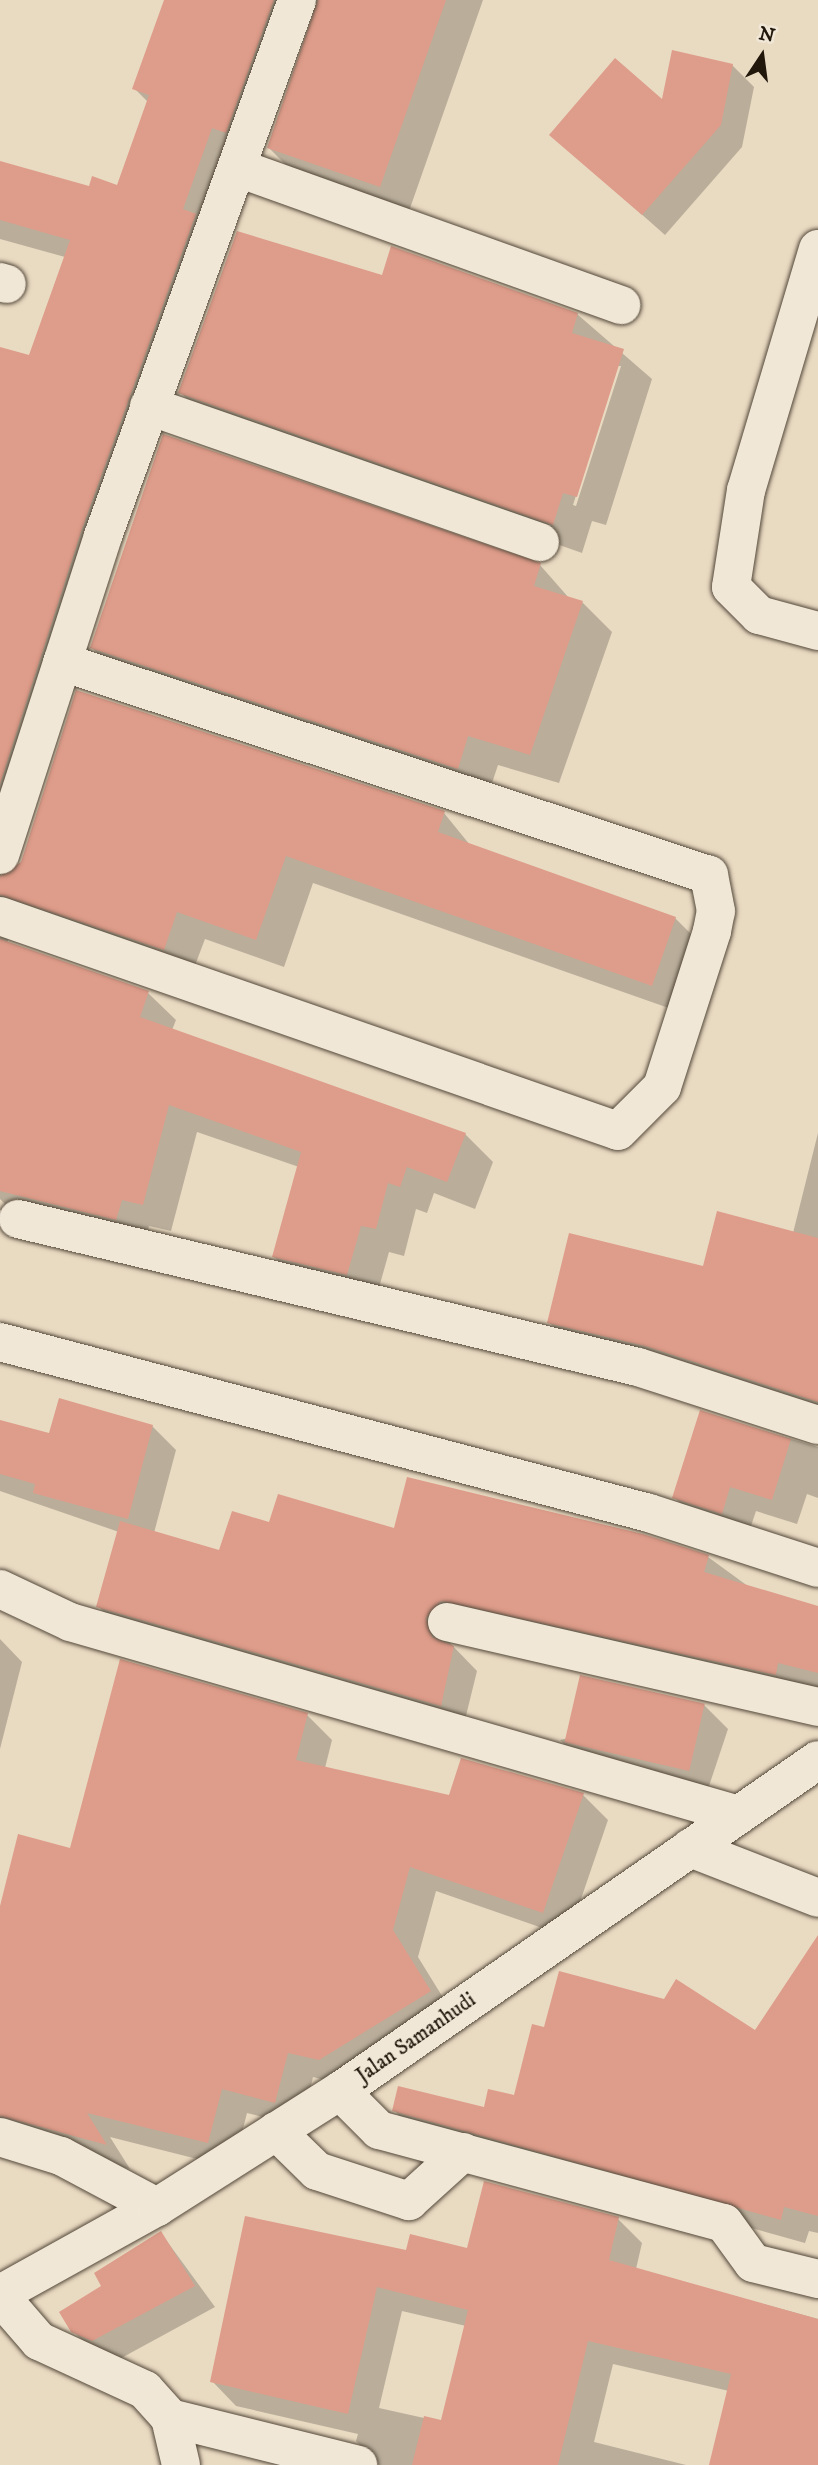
<!DOCTYPE html>
<html>
<head>
<meta charset="utf-8">
<style>
	body { margin:0 }
	#map { position:relative; width:818px; height:2465px; overflow:hidden; background:#e9dac2; font-family:"IM FELL DW Pica",serif }
	div>[style] { position:absolute }
	[style*='--x'] { left:calc(var(--x)*1px); top:calc(var(--y)*1px); width:calc(var(--w)*1px); rotate:calc(var(--a)*1deg) }
	.shadow>* { inset:0; background:#0003 }
	.building>* { inset:0; background:#de9c8a; transform-origin:0 0 }
	.roads { filter:drop-shadow(0 0 2px #534839) drop-shadow(0 0 2px #534839) }
	.minor>* { height:38px; margin:-19px; padding:0 19px; transform-origin:19px; border-radius:19px; background:#f1e7d7 }
	span { translate:-50% -50%; white-space:nowrap; text-align:center; line-height:1.15; -webkit-text-stroke:7px #f1e7d7; paint-order:stroke }
	.street-label { font-size:21px; color:#21170b }
	.north { position:absolute; left:727px; top:21px; width:70px; height:70px; -webkit-text-stroke:5px #f1e7d7; paint-order:stroke; rotate:13deg; font-size:19px; font-weight:700; line-height:28px; text-align:center; color:#21170b }
	.north::after { content:''; display:block; margin:auto; width:24px; height:32px; background:#21170b; clip-path:polygon(50% 0,100% 100%,50% 72%,0 100%) }
</style>
</head>
<body>
<div id="map">
	<div class="shadow">
		<i style="clip-path:polygon(166px 0,483px 0,408px 214px,296px 175px,269px 148px,316px 10px,304px 20px,240px 154px,7px 875px,444px 813px,470px 845px,675px 918px,703px 946px,680px 1012px,313px 883px,284px 967px,205px 939px,191px 976px,13px 927px,7px 943px,148px 993px,176px 1020px,172px 1030px,465px 1134px,493px 1162px,475px 1209px,434px 1193px,427px 1213px,416px 1209px,404px 1256px,389px 1252px,375px 1302px,302px 1284px,274px 1257px,299px 1167px,197px 1132px,171px 1231px,149px 1226px,144px 1247px,16px 1215px,0 1199px,0 348px,31px 356px,65px 257px,0 239px,0 163px,90px 188px,118px 187px,148px 102px,134px 88px)"></i>
		<i style="clip-path:polygon(732px 65px,754px 87px,742px 147px,665px 235px,551px 134px,663px 102px)"></i>
		<i style="clip-path:polygon(evenodd,383px 277px,577px 314px,652px 379px,606px 525px,592px 521px,582px 553px,209px 421px,180px 392px,383px 277px,617px 366px,621px 366px,576px 506px,573px 505px,617px 366px)"></i>
		<i style="clip-path:polygon(540px 565px,569px 598px,583px 603px,612px 632px,559px 783px,498px 765px,487px 798px,122px 677px,92px 648px)"></i>
		<i style="clip-path:polygon(818px 1133px,818px 1421px,574px 1348px,549px 1322px,793px 1233px)"></i>
		<i style="clip-path:polygon(701px 1412px,818px 1447px,818px 1498px,807px 1494px,797px 1524px,756px 1511px,747px 1538px,700px 1522px,674px 1497px)"></i>
		<i style="clip-path:polygon(0 1421px,51px 1435px,152px 1426px,176px 1450px,154px 1533px,221px 1552px,271px 1524px,708px 1557px,756px 1592px,818px 1608px,818px 1689px,448px 1641px,477px 1671px,463px 1728px,121px 1629px,98px 1606px,119px 1532px,0 1491px)"></i>
		<i style="clip-path:polygon(0 1639px,22px 1662px,0 1749px)"></i>
		<i style="clip-path:polygon(704px 1705px,728px 1729px,705px 1798px,584px 1763px,560px 1740px)"></i>
		<i style="clip-path:polygon(307px 1715px,332px 1740px,325px 1768px,450px 1797px,583px 1795px,608px 1820px,568px 1937px,436px 1891px,418px 1957px,455px 2017px,345px 2085px,313px 2077px,301px 2127px,247px 2113px,233px 2168px,110px 2137px,130px 2169px,0 2136px,0 1907px,71px 1850px)"></i>
		<i style="clip-path:polygon(818px 1956px,818px 2233px,809px 2231px,805px 2243px,418px 2135px,394px 2110px,485px 2109px,515px 2097px,545px 2029px,755px 2032px)"></i>
		<i style="clip-path:polygon(evenodd,618px 2219px,642px 2243px,636px 2269px,818px 2319px,818px 2465px,711px 2465px,729px 2391px,613px 2364px,594px 2442px,686px 2465px,379px 2465px,356px 2441px,358px 2434px,236px 2406px,212px 2381px,407px 2252px,468px 2250px,618px 2219px,402px 2311px,466px 2326px,442px 2422px,379px 2408px,402px 2311px)"></i>
		<i style="clip-path:polygon(161px 2233px,215px 2307px,114px 2362px,94px 2352px,72px 2330px,104px 2286px)"></i>
	</div>
	<div class="building">
		<i style="clip-path:polygon(164px 0,274px 0,226px 133px,212px 128px,183px 209px,196px 214px,82px 529px,0 784px,0 347px,29px 355px,70px 240px,0 220px,0 161px,89px 186px,92px 176px,117px 185px,149px 95px,132px 89px)"></i>
		<i style="clip-path:polygon(318px 0,446px 0,380px 187px,267px 148px)"></i>
		<i style="clip-path:polygon(672px 50px,733px 64px,721px 125px,642px 215px,549px 135px,615px 58px,662px 99px)"></i>
		<i style="clip-path:polygon(237px 231px,382px 275px,391px 246px,578px 313px,572px 333px,624px 349px,577px 497px,563px 493px,553px 525px,178px 393px)"></i>
		<i style="clip-path:polygon(163px 434px,541px 563px,534px 586px,583px 601px,530px 755px,468px 736px,458px 769px,90px 648px)"></i>
		<i style="clip-path:polygon(76px 690px,445px 811px,438px 832px,676px 917px,652px 986px,286px 856px,256px 940px,177px 912px,164px 950px,0 895px,0 876px,21px 862px)"></i>
		<i style="clip-path:polygon(0 939px,149px 991px,140px 1017px,466px 1133px,447px 1182px,407px 1167px,400px 1187px,388px 1183px,376px 1229px,361px 1226px,347px 1275px,272px 1257px,301px 1152px,169px 1105px,143px 1205px,122px 1200px,116px 1220px,0 1191px)"></i>
		<i style="clip-path:polygon(717px 1211px,818px 1238px,818px 1402px,645px 1346px,547px 1323px,569px 1233px,703px 1266px)"></i>
		<i style="clip-path:polygon(59px 1398px,153px 1425px,128px 1519px,33px 1493px,35px 1484px,0 1474px,0 1420px,49px 1433px)"></i>
		<i style="clip-path:polygon(700px 1410px,791px 1439px,772px 1500px,730px 1487px,722px 1514px,672px 1498px)"></i>
		<i style="clip-path:polygon(407px 1477px,643px 1534px,709px 1555px,704px 1572px,818px 1606px,818px 1673px,778px 1663px,776px 1675px,441px 1601px,426px 1618px,432px 1637px,454px 1646px,441px 1706px,96px 1607px,120px 1521px,219px 1550px,232px 1511px,269px 1522px,278px 1494px,394px 1528px)"></i>
		<i style="clip-path:polygon(120px 1659px,308px 1713px,296px 1760px,449px 1795px,461px 1758px,584px 1793px,543px 1913px,410px 1867px,393px 1930px,431px 1991px,319px 2060px,288px 2053px,275px 2103px,222px 2089px,208px 2143px,87px 2113px,107px 2145px,0 2116px,0 1906px,18px 1834px,70px 1848px)"></i>
		<i style="left:580px;top:1675px;width:128px;height:69px;rotate:13deg"></i>
		<i style="clip-path:polygon(818px 1935px,818px 2216px,784px 2207px,781px 2220px,392px 2111px,398px 2086px,484px 2107px,488px 2089px,514px 2095px,532px 2024px,544px 2027px,559px 1971px,664px 1999px,676px 1979px,755px 2030px)"></i>
		<i style="clip-path:polygon(484px 2181px,619px 2217px,609px 2260px,818px 2319px,818px 2465px,709px 2465px,731px 2374px,588px 2341px,558px 2465px,412px 2465px,424px 2416px,441px 2420px,468px 2310px,377px 2287px,348px 2414px,210px 2382px,245px 2216px,406px 2250px,410px 2234px,467px 2248px)"></i>
		<i style="clip-path:polygon(161px 2231px,195px 2286px,92px 2341px,71px 2332px,59px 2312px,101px 2286px,94px 2273px)"></i>
	</div>
	<div class="roads">
		<div class="minor">
			<i style="--x:241;--y:169;--w:404;--a:19.7"></i>
			<i style="--x:818;--y:249;--w:252;--a:106.6"></i>
			<i style="--x:746;--y:490;--w:98;--a:98.8"></i>
			<i style="--x:731;--y:587;--w:40;--a:45"></i>
			<i style="--x:759;--y:615;--w:61;--a:15.2"></i>
			<i style="--x:0;--y:282;--w:7;--a:16"></i>
			<i style="--x:149;--y:406;--w:414;--a:19.2"></i>
			<i style="--x:0;--y:855;--w:335;--a:-72.1"></i>
			<i style="--x:103;--y:536;--w:570;--a:-70.1"></i>
			<i style="--x:0;--y:916;--w:654;--a:19.18"></i>
			<i style="--x:618;--y:1131;--w:62;--a:-45"></i>
			<i style="--x:662;--y:1087;--w:164;--a:-72.2"></i>
			<i style="--x:712;--y:931;--w:20;--a:-79"></i>
			<i style="--x:716;--y:911;--w:37;--a:-101"></i>
			<i style="--x:709;--y:875;--w:681;--a:-161.78"></i>
			<i style="--x:18;--y:1219;--w:637;--a:13.43"></i>
			<i style="--x:638;--y:1367;--w:189;--a:17.9"></i>
			<i style="--x:0;--y:1342;--w:671;--a:14.76"></i>
			<i style="--x:649;--y:1513;--w:178;--a:18"></i>
			<i style="--x:0;--y:1589;--w:77;--a:25.2"></i>
			<i style="--x:70;--y:1622;--w:696;--a:16.09"></i>
			<i style="--x:447;--y:1622;--w:381;--a:12.9"></i>
			<i style="--x:690;--y:1848;--w:137;--a:21.3"></i>
			<i style="--x:340;--y:2091;--w:55;--a:45"></i>
			<i style="--x:379;--y:2130;--w:357;--a:15.1"></i>
			<i style="--x:724;--y:2223;--w:49;--a:54.1"></i>
			<i style="--x:753;--y:2263;--w:67;--a:13.8"></i>
			<i style="--x:276;--y:2131;--w:57;--a:44.3"></i>
			<i style="--x:317;--y:2171;--w:97;--a:18.1"></i>
			<i style="--x:409;--y:2201;--w:73;--a:-42.2"></i>
			<i style="--x:0;--y:2137;--w:64;--a:17.3"></i>
			<i style="--x:61;--y:2156;--w:109;--a:28"></i>
			<i style="--x:0;--y:2294;--w:179;--a:-29"></i>
			<i style="--x:157;--y:2207;--w:217;--a:-32.4"></i>
			<i style="--x:340;--y:2091;--w:581;--a:-34.7"></i>
			<i style="--x:0;--y:2296;--w:60;--a:49.1"></i>
			<i style="--x:39;--y:2341;--w:117;--a:24.8"></i>
			<i style="--x:145;--y:2390;--w:38;--a:48"></i>
			<i style="--x:170;--y:2418;--w:48;--a:76.8"></i>
			<i style="--x:170;--y:2418;--w:194;--a:14"></i>
		</div>
	</div>
	<div class="street-label">
		<span style="left:416px;top:2038px;rotate:-35deg">Jalan Samanhudi</span>
	</div>
	<div class="north">N</div>
</div>
</body>
</html>
